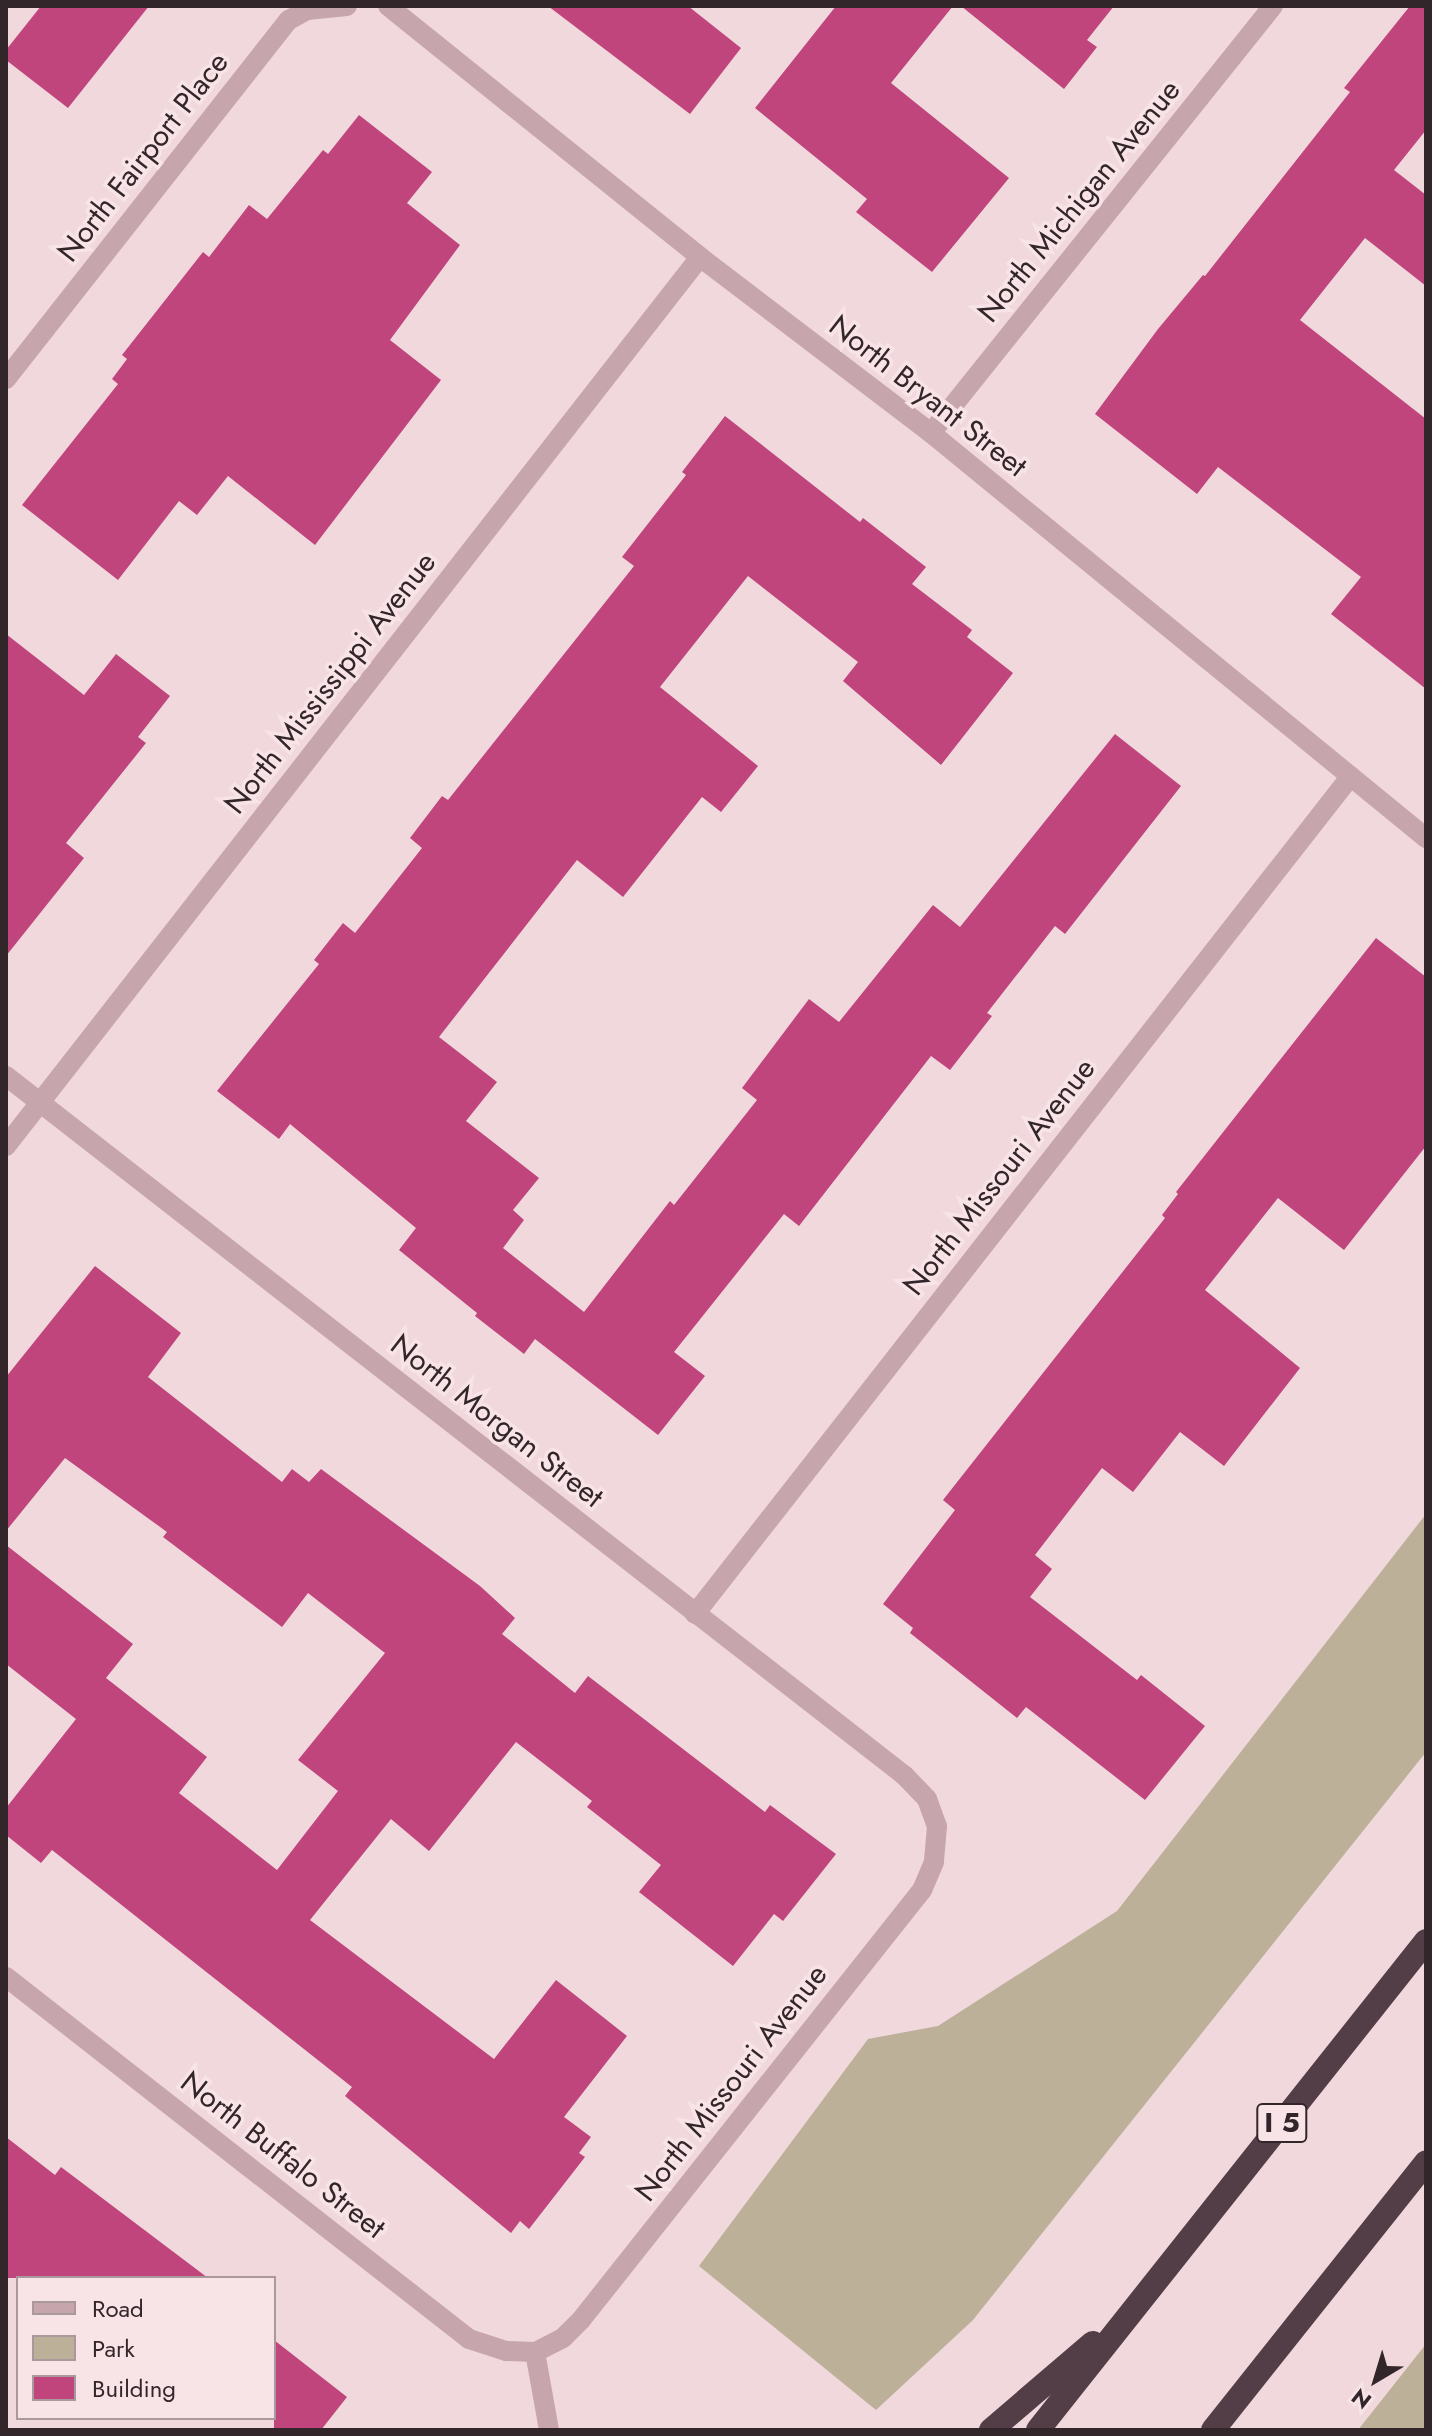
<!DOCTYPE html>
<html>
<head>
<meta charset="utf-8">
<style>
	body { margin:0 }
	#map { position:relative; width:1432px; height:2436px; overflow:hidden; background:#f0d8dc; font-family:Jost,sans-serif }
	div>[style] { position:absolute }
	[style*='--x'] { left:calc(var(--x)*1px); top:calc(var(--y)*1px); width:calc(var(--w)*1px); rotate:calc(var(--a)*1deg) }
	.green>* { inset:0; background:#bdb099 }
	.building>* { inset:0; background:#c0457d }
	.minor>* { height:20px; margin:-10px; padding:0 10px; transform-origin:10px; border-radius:10px; background:#c7a5ad }
	.highway>* { height:24px; margin:-12px; padding:0 12px; transform-origin:12px; border-radius:12px; background:#533d46 }
	span { translate:-50% -50%; white-space:nowrap; text-align:center; line-height:1.15; -webkit-text-stroke:7px #f8e4e7; paint-order:stroke }
	.shield-label span { padding:2px 6px; background:#f8e4e7; border:2px solid; border-radius:6px; -webkit-text-stroke-width:0 }
	.shield-label { font-size:28px; color:#33262b; font-weight:700 }
	.street-label { font-size:30px; color:#33262b }
	.frame { position:absolute; inset:0; border:8px solid #33262b; pointer-events:none }
	.legend { position:absolute; left:16px; top:2276px; width:260px; height:144px; box-sizing:border-box; background:#f8e4e7; border:2px solid #a9989c; margin:0; padding:10px 14px; list-style:none; font-size:24px; color:#33262b }
	.legend li { display:flex; align-items:center; gap:16px; height:40px }
	.legend b { width:40px; border:2px solid #a9989c }
	.north { position:absolute; left:1336px; top:2340px; width:80px; height:80px; -webkit-text-stroke:6px #f8e4e7; paint-order:stroke; rotate:218deg; font-size:22px; font-weight:700; line-height:32px; text-align:center; color:#33262b }
	.north::after { content:''; display:block; margin:auto; width:28px; height:36px; background:#33262b; clip-path:polygon(50% 0,100% 100%,50% 72%,0 100%) }
</style>
</head>
<body>
<div id="map">
	<div class="green">
		<i style="clip-path:polygon(1426px 1514px,1426px 1752px,973px 2320px,876px 2410px,699px 2266px,868px 2039px,938px 2026px,1117px 1911px)"></i>
		<i style="clip-path:polygon(1426px 2344px,1426px 2430px,1358px 2430px)"></i>
	</div>
	<div class="building">
		<i style="clip-path:polygon(41px 6px,149px 6px,68px 108px,6px 60px,6px 50px)"></i>
		<i style="clip-path:polygon(548px 6px,688px 6px,741px 48px,690px 114px)"></i>
		<i style="clip-path:polygon(836px 6px,953px 6px,891px 83px,1009px 178px,932px 272px,856px 212px,867px 199px,755px 108px)"></i>
		<i style="clip-path:polygon(961px 6px,1114px 6px,1087px 40px,1097px 47px,1064px 89px)"></i>
		<i style="clip-path:polygon(1410px 6px,1426px 6px,1426px 130px,1394px 170px,1426px 195px,1426px 286px,1365px 238px,1300px 320px,1426px 419px,1426px 689px,1331px 614px,1361px 577px,1218px 467px,1197px 494px,1095px 414px,1158px 329px,1203px 275px,1205px 276px,1350px 92px,1344px 88px)"></i>
		<i style="clip-path:polygon(359px 115px,432px 172px,407px 203px,460px 245px,390px 340px,441px 380px,315px 545px,228px 476px,197px 515px,179px 501px,118px 580px,22px 505px,118px 384px,112px 379px,127px 359px,122px 355px,203px 252px,209px 257px,249px 205px,267px 219px,323px 150px,328px 154px)"></i>
		<i style="clip-path:polygon(725px 416px,860px 522px,863px 518px,926px 567px,912px 584px,972px 630px,967px 637px,1013px 673px,941px 765px,843px 681px,858px 662px,748px 576px,660px 687px,758px 766px,721px 812px,702px 797px,623px 897px,577px 860px,439px 1037px,497px 1082px,466px 1121px,539px 1178px,513px 1210px,524px 1220px,503px 1248px,584px 1312px,670px 1201px,674px 1205px,757px 1100px,742px 1088px,809px 999px,839px 1022px,933px 905px,960px 927px,1115px 734px,1181px 786px,1065px 934px,1055px 926px,987px 1013px,992px 1016px,950px 1070px,931px 1056px,799px 1226px,784px 1214px,674px 1352px,705px 1376px,658px 1435px,535px 1339px,524px 1354px,475px 1316px,477px 1313px,399px 1250px,416px 1228px,290px 1124px,279px 1139px,217px 1091px,319px 964px,314px 960px,343px 923px,355px 933px,422px 848px,410px 838px,442px 796px,448px 800px,634px 566px,622px 557px,686px 475px,682px 472px)"></i>
		<i style="clip-path:polygon(6px 634px,84px 695px,116px 654px,170px 696px,138px 737px,146px 743px,66px 843px,84px 858px,6px 956px)"></i>
		<i style="clip-path:polygon(1376px 938px,1426px 977px,1426px 1146px,1344px 1250px,1278px 1198px,1205px 1290px,1300px 1368px,1224px 1466px,1180px 1432px,1133px 1492px,1102px 1468px,1035px 1555px,1052px 1569px,1030px 1597px,1137px 1680px,1141px 1675px,1205px 1726px,1145px 1800px,1026px 1707px,1017px 1718px,910px 1633px,913px 1628px,883px 1604px,955px 1510px,943px 1500px,1165px 1218px,1162px 1215px,1178px 1194px,1176px 1192px)"></i>
		<i style="clip-path:polygon(95px 1266px,181px 1333px,148px 1377px,282px 1482px,292px 1469px,309px 1482px,321px 1469px,480px 1586px,515px 1618px,502px 1634px,575px 1693px,588px 1676px,765px 1812px,770px 1805px,836px 1854px,783px 1921px,774px 1914px,733px 1966px,639px 1892px,661px 1865px,587px 1807px,592px 1801px,516px 1742px,429px 1851px,391px 1819px,310px 1920px,494px 2059px,556px 1980px,627px 2036px,564px 2117px,591px 2137px,579px 2153px,585px 2157px,529px 2229px,520px 2221px,511px 2233px,345px 2096px,352px 2087px,52px 1850px,41px 1863px,6px 1835px,6px 1808px,76px 1719px,6px 1664px,6px 1545px,133px 1644px,106px 1678px,207px 1757px,179px 1793px,277px 1870px,338px 1791px,298px 1760px,385px 1653px,308px 1593px,282px 1627px,163px 1537px,167px 1532px,65px 1458px,6px 1531px,6px 1377px)"></i>
		<i style="clip-path:polygon(6px 2137px,55px 2175px,61px 2167px,208px 2278px,6px 2278px)"></i>
		<i style="clip-path:polygon(274px 2340px,347px 2397px,321px 2430px,274px 2430px)"></i>
	</div>
	<div class="minor">
		<i style="--x:388;--y:6;--w:400;--a:38.8"></i>
		<i style="--x:700;--y:257;--w:290;--a:37.3"></i>
		<i style="--x:931;--y:433;--w:640;--a:39.29"></i>
		<i style="--x:6;--y:379;--w:457;--a:-51.8"></i>
		<i style="--x:289;--y:20;--w:21;--a:-29"></i>
		<i style="--x:307;--y:10;--w:40;--a:-5.7"></i>
		<i style="--x:931;--y:433;--w:547;--a:-51.31"></i>
		<i style="--x:6;--y:1076;--w:1138;--a:37.9"></i>
		<i style="--x:904;--y:1775;--w:33;--a:46"></i>
		<i style="--x:927;--y:1799;--w:29;--a:70"></i>
		<i style="--x:937;--y:1826;--w:36;--a:95"></i>
		<i style="--x:934;--y:1862;--w:30;--a:113"></i>
		<i style="--x:922;--y:1890;--w:549;--a:128.42"></i>
		<i style="--x:581;--y:2320;--w:25;--a:135"></i>
		<i style="--x:563;--y:2338;--w:31;--a:153"></i>
		<i style="--x:6;--y:1146;--w:1128;--a:-52.02"></i>
		<i style="--x:695;--y:1614;--w:1063;--a:-51.95"></i>
		<i style="--x:6;--y:1977;--w:588;--a:38.02"></i>
		<i style="--x:469;--y:2339;--w:39;--a:18"></i>
		<i style="--x:506;--y:2351;--w:29;--a:2"></i>
		<i style="--x:535;--y:2352;--w:79;--a:79.8"></i>
	</div>
	<div class="highway">
		<i style="--x:991;--y:2430;--w:134;--a:-40.5"></i>
		<i style="--x:1038;--y:2430;--w:624;--a:-51.57"></i>
		<i style="--x:1213;--y:2430;--w:342;--a:-51.5"></i>
	</div>
	<div class="shield-label">
		<span style="left:1282px;top:2123px">I 5</span>
	</div>
	<div class="street-label">
		<span style="left:143px;top:157px;rotate:-52deg">North Fairport Place</span>
		<span style="left:1079px;top:201px;rotate:-51deg">North Michigan Avenue</span>
		<span style="left:928px;top:396px;rotate:38deg">North Bryant Street</span>
		<span style="left:330px;top:683px;rotate:-52deg">North Mississippi Avenue</span>
		<span style="left:999px;top:1177px;rotate:-52deg">North Missouri Avenue</span>
		<span style="left:497px;top:1421px;rotate:38deg">North Morgan Street</span>
		<span style="left:731px;top:2083px;rotate:-52deg">North Missouri Avenue</span>
		<span style="left:283px;top:2155px;rotate:38deg">North Buffalo Street</span>
	</div>
	<div class="frame"></div>
	<ul class="legend">
	<li><b style="height:10px;background:#c7a5ad"></b>Road</li>
	<li><b style="height:22px;background:#bdb099"></b>Park</li>
	<li><b style="height:22px;background:#c0457d"></b>Building</li>
	</ul>
	<div class="north">N</div>
</div>
</body>
</html>
